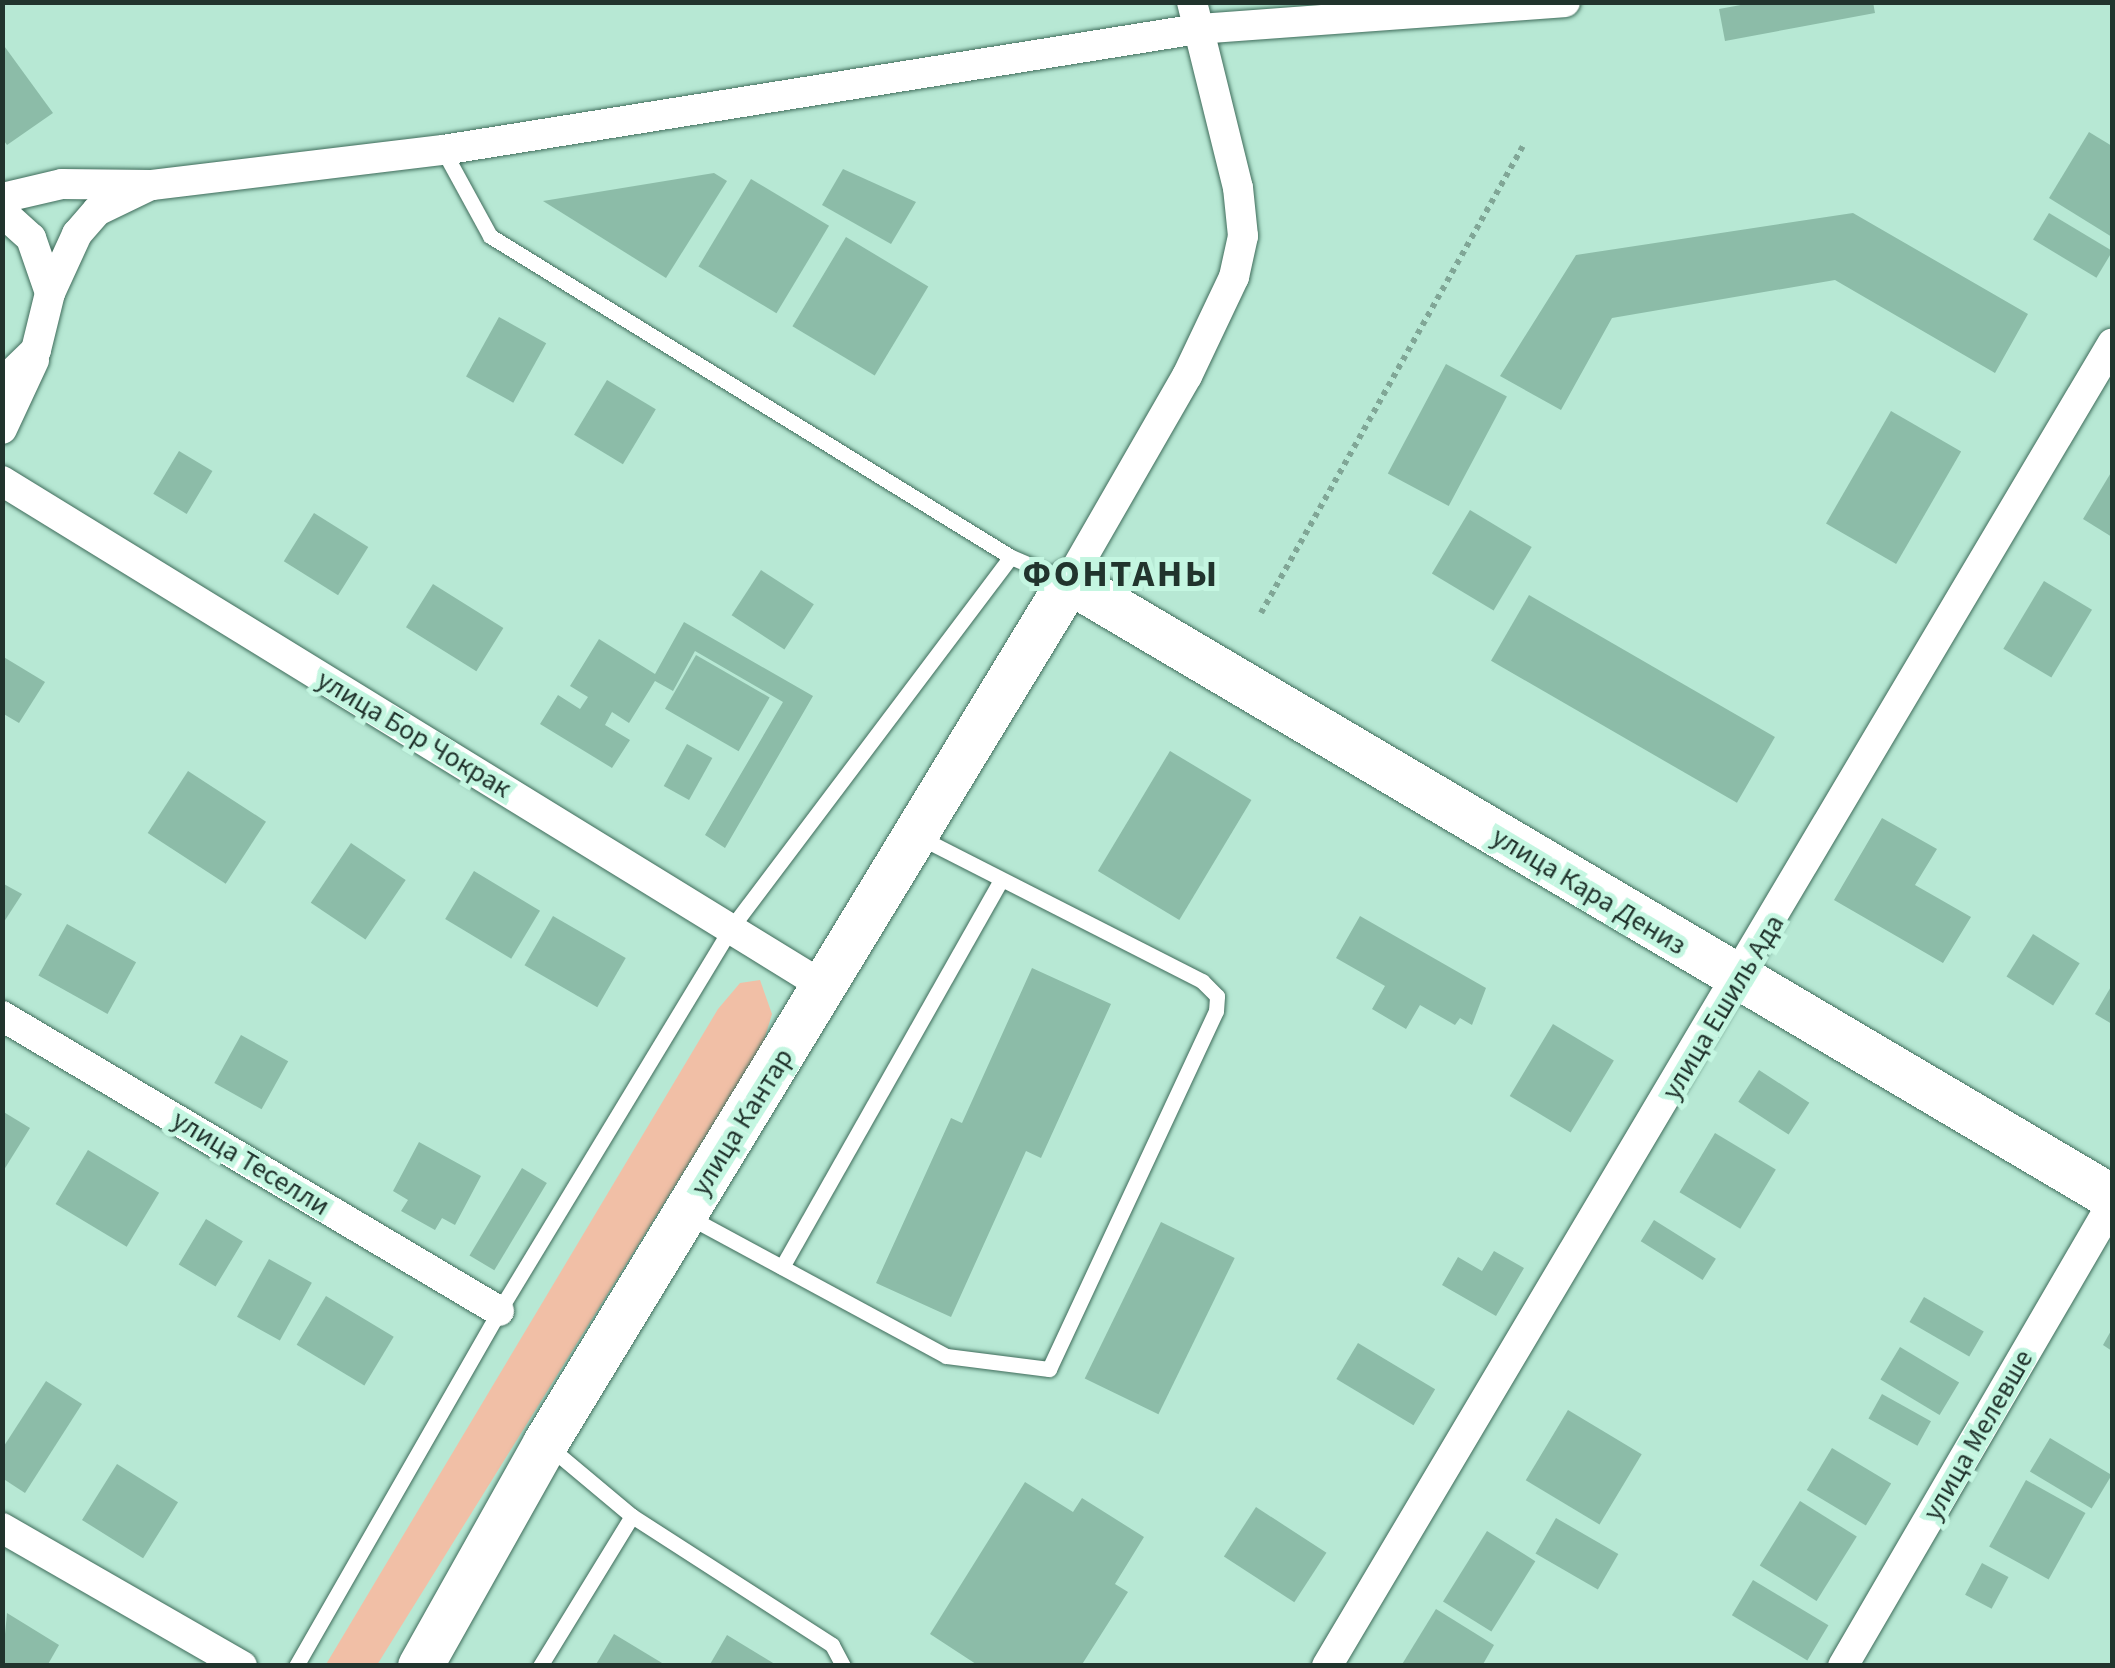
<!DOCTYPE html>
<html>
<head>
<meta charset="utf-8">
<style>
	body { margin:0 }
	#map { position:relative; width:2115px; height:1668px; overflow:hidden; background:#b7e8d4; font-family:"Source Sans 3",sans-serif }
	div>[style] { position:absolute }
	[style*='--x'] { left:calc(var(--x)*1px); top:calc(var(--y)*1px); width:calc(var(--w)*1px); rotate:calc(var(--a)*1deg) }
	.green>* { inset:0; background:#f1bfa6 }
	.building>* { inset:0; background:#8cbca8; transform-origin:0 0 }
	.path>* { height:6px; margin-top:-3px; transform-origin:0; background:repeating-linear-gradient(90deg,#80a696 0 5px,transparent 0 10px) }
	.roads { filter:drop-shadow(0 0 2px #3f6c5b) drop-shadow(0 0 2px #3f6c5b) }
	.lane>* { height:15px; margin:-7.5px; padding:0 7.5px; transform-origin:7.5px; border-radius:7.5px; background:#fff }
	.street>* { height:30px; margin:-15px; padding:0 15px; transform-origin:15px; border-radius:15px; background:#fff }
	.secondary>* { height:45px; margin:-22.5px; padding:0 22.5px; transform-origin:22.5px; border-radius:22.5px; background:#fff }
	span { translate:-50% -50%; white-space:nowrap; text-align:center; line-height:1.15; -webkit-text-stroke:10px #c4f6e1; paint-order:stroke }
	.street-label { font-size:28px; color:#21342d }
	.district-label { font-size:38px; color:#21342d; font-weight:700; letter-spacing:2.5px }
	.frame { position:absolute; inset:0; border:5px solid #21342d; pointer-events:none }
</style>
</head>
<body>
<div id="map">
	<div class="green">
		<i style="clip-path:polygon(760px 980px,772px 1014px,763px 1044px,377px 1665px,325px 1666px,718px 1009px,740px 983px)"></i>
	</div>
	<div class="building">
		<i style="clip-path:polygon(1757px 2px,1873px 2px,1875px 13px,1725px 41px,1719px 9px)"></i>
		<i style="clip-path:polygon(2px 43px,53px 113px,7px 145px,2px 138px)"></i>
		<i style="clip-path:polygon(2089px 132px,2112px 146px,2112px 237px,2049px 198px)"></i>
		<i style="clip-path:polygon(843px 169px,916px 202px,891px 244px,822px 205px)"></i>
		<i style="clip-path:polygon(714px 173px,727px 181px,666px 278px,543px 201px)"></i>
		<i style="left:751px;top:179px;width:91px;height:102px;rotate:31deg"></i>
		<i style="clip-path:polygon(1853px 213px,2028px 314px,1995px 373px,1835px 280px,1612px 318px,1561px 410px,1500px 376px,1576px 255px)"></i>
		<i style="left:2049px;top:213px;width:74px;height:31px;rotate:31deg"></i>
		<i style="left:846px;top:237px;width:96px;height:104px;rotate:31deg"></i>
		<i style="left:499px;top:317px;width:54px;height:68px;rotate:29deg"></i>
		<i style="left:1446px;top:364px;width:69px;height:124px;rotate:28deg"></i>
		<i style="left:607px;top:380px;width:57px;height:64px;rotate:31deg"></i>
		<i style="left:1891px;top:411px;width:81px;height:130px;rotate:30deg"></i>
		<i style="left:179px;top:451px;width:39px;height:50px;rotate:31deg"></i>
		<i style="clip-path:polygon(2112px 471px,2112px 537px,2083px 519px)"></i>
		<i style="left:1470px;top:510px;width:72px;height:74px;rotate:31deg"></i>
		<i style="left:314px;top:513px;width:64px;height:57px;rotate:32deg"></i>
		<i style="left:761px;top:570px;width:63px;height:54px;rotate:33deg"></i>
		<i style="left:2044px;top:581px;width:56px;height:79px;rotate:31deg"></i>
		<i style="left:433px;top:584px;width:83px;height:51px;rotate:32deg"></i>
		<i style="left:1529px;top:595px;width:284px;height:76px;rotate:30deg"></i>
		<i style="clip-path:polygon(684px 622px,813px 696px,725px 848px,705px 835px,783px 702px,695px 651px,673px 691px,655px 681px,629px 723px,612px 712px,605px 725px,630px 740px,612px 768px,540px 724px,558px 695px,580px 709px,588px 697px,570px 686px,599px 639px,655px 674px)"></i>
		<i style="left:696px;top:655px;width:85px;height:62px;rotate:30deg"></i>
		<i style="clip-path:polygon(2px 656px,45px 682px,19px 723px,2px 713px)"></i>
		<i style="left:687px;top:744px;width:29px;height:48px;rotate:29deg"></i>
		<i style="left:1170px;top:751px;width:95px;height:140px;rotate:31deg"></i>
		<i style="left:188px;top:771px;width:93px;height:74px;rotate:33deg"></i>
		<i style="clip-path:polygon(1882px 818px,1937px 849px,1915px 885px,1971px 917px,1943px 963px,1834px 900px)"></i>
		<i style="left:351px;top:843px;width:66px;height:72px;rotate:34deg"></i>
		<i style="left:474px;top:871px;width:77px;height:56px;rotate:31deg"></i>
		<i style="clip-path:polygon(2px 883px,22px 894px,2px 925px)"></i>
		<i style="left:553px;top:916px;width:84px;height:57px;rotate:30deg"></i>
		<i style="clip-path:polygon(1360px 916px,1486px 988px,1472px 1025px,1460px 1018px,1455px 1025px,1420px 1005px,1406px 1029px,1372px 1009px,1385px 986px,1336px 958px)"></i>
		<i style="left:67px;top:924px;width:79px;height:59px;rotate:29deg"></i>
		<i style="left:2033px;top:934px;width:55px;height:50px;rotate:32deg"></i>
		<i style="clip-path:polygon(1032px 968px,1111px 1004px,1041px 1158px,1026px 1151px,951px 1317px,876px 1283px,951px 1118px,962px 1123px)"></i>
		<i style="clip-path:polygon(2112px 985px,2112px 1024px,2095px 1014px)"></i>
		<i style="left:1553px;top:1024px;width:71px;height:84px;rotate:31deg"></i>
		<i style="left:241px;top:1035px;width:54px;height:55px;rotate:29deg"></i>
		<i style="left:1759px;top:1070px;width:60px;height:38px;rotate:33deg"></i>
		<i style="clip-path:polygon(2px 1111px,30px 1128px,2px 1173px)"></i>
		<i style="left:1715px;top:1133px;width:71px;height:69px;rotate:31deg"></i>
		<i style="clip-path:polygon(419px 1142px,481px 1176px,455px 1225px,442px 1218px,435px 1230px,401px 1211px,408px 1200px,393px 1191px)"></i>
		<i style="left:88px;top:1150px;width:83px;height:63px;rotate:31deg"></i>
		<i style="left:522px;top:1168px;width:29px;height:102px;rotate:31deg"></i>
		<i style="left:206px;top:1219px;width:43px;height:53px;rotate:31deg"></i>
		<i style="left:1654px;top:1220px;width:73px;height:25px;rotate:32deg"></i>
		<i style="left:1161px;top:1222px;width:82px;height:174px;rotate:26deg"></i>
		<i style="clip-path:polygon(1494px 1251px,1524px 1268px,1496px 1316px,1442px 1285px,1458px 1257px,1482px 1271px)"></i>
		<i style="left:269px;top:1259px;width:49px;height:66px;rotate:29deg"></i>
		<i style="left:326px;top:1296px;width:79px;height:57px;rotate:31deg"></i>
		<i style="left:1924px;top:1297px;width:69px;height:29px;rotate:30deg"></i>
		<i style="clip-path:polygon(2112px 1329px,2112px 1351px,2103px 1345px)"></i>
		<i style="left:1358px;top:1343px;width:90px;height:42px;rotate:31deg"></i>
		<i style="left:1900px;top:1347px;width:69px;height:38px;rotate:31deg"></i>
		<i style="clip-path:polygon(46px 1381px,82px 1404px,25px 1493px,2px 1478px,2px 1449px)"></i>
		<i style="left:1882px;top:1394px;width:56px;height:28px;rotate:29deg"></i>
		<i style="left:1568px;top:1410px;width:86px;height:82px;rotate:31deg"></i>
		<i style="left:2050px;top:1438px;width:72px;height:39px;rotate:31deg"></i>
		<i style="left:1832px;top:1448px;width:69px;height:49px;rotate:31deg"></i>
		<i style="left:117px;top:1464px;width:72px;height:66px;rotate:32deg"></i>
		<i style="left:2026px;top:1480px;width:68px;height:76px;rotate:29deg"></i>
		<i style="clip-path:polygon(1025px 1482px,1073px 1512px,1082px 1498px,1144px 1537px,1115px 1584px,1128px 1592px,1081px 1666px,979px 1666px,930px 1634px)"></i>
		<i style="left:1800px;top:1501px;width:67px;height:76px;rotate:32deg"></i>
		<i style="left:1256px;top:1507px;width:84px;height:59px;rotate:33deg"></i>
		<i style="left:1556px;top:1518px;width:72px;height:41px;rotate:30deg"></i>
		<i style="left:1487px;top:1531px;width:57px;height:83px;rotate:32deg"></i>
		<i style="left:1982px;top:1563px;width:30px;height:36px;rotate:28deg"></i>
		<i style="left:1753px;top:1580px;width:88px;height:41px;rotate:31deg"></i>
		<i style="clip-path:polygon(1436px 1609px,1494px 1645px,1482px 1666px,1401px 1666px)"></i>
		<i style="clip-path:polygon(7px 1613px,59px 1645px,47px 1666px,2px 1666px)"></i>
		<i style="clip-path:polygon(614px 1634px,667px 1666px,595px 1666px)"></i>
		<i style="clip-path:polygon(727px 1635px,778px 1666px,709px 1666px)"></i>
	</div>
	<div class="path">
		<i style="--x:1261;--y:613;--w:535;--a:-60.71"></i>
	</div>
	<div class="roads">
		<div class="lane">
			<i style="--x:443;--y:150;--w:98;--a:61.3"></i>
			<i style="--x:490;--y:236;--w:612;--a:31.64"></i>
			<i style="--x:1011;--y:557;--w:59;--a:23.1"></i>
			<i style="--x:689;--y:1217;--w:292;--a:28.4"></i>
			<i style="--x:946;--y:1356;--w:104;--a:7.2"></i>
			<i style="--x:1049;--y:1369;--w:395;--a:-65"></i>
			<i style="--x:1216;--y:1011;--w:15;--a:-86"></i>
			<i style="--x:1217;--y:996;--w:21;--a:-135"></i>
			<i style="--x:1202;--y:981;--w:320;--a:-153"></i>
			<i style="--x:782;--y:1267;--w:442;--a:-60.5"></i>
			<i style="--x:547;--y:1445;--w:111;--a:39.9"></i>
			<i style="--x:296;--y:1666;--w:409;--a:-60.2"></i>
			<i style="--x:499;--y:1311;--w:448;--a:-58.8"></i>
			<i style="--x:731;--y:928;--w:465;--a:-53"></i>
			<i style="--x:540;--y:1666;--w:176;--a:-58.5"></i>
			<i style="--x:632;--y:1516;--w:238;--a:32.8"></i>
			<i style="--x:832;--y:1645;--w:24;--a:62"></i>
		</div>
		<div class="street">
			<i style="--x:2;--y:198;--w:62;--a:-13.1"></i>
			<i style="--x:62;--y:184;--w:90;--a:0.6"></i>
			<i style="--x:152;--y:185;--w:293;--a:-6.9"></i>
			<i style="--x:443;--y:150;--w:765;--a:-9.11"></i>
			<i style="--x:1198;--y:29;--w:368;--a:-4.2"></i>
			<i style="--x:2;--y:212;--w:39;--a:42"></i>
			<i style="--x:31;--y:238;--w:58;--a:70.9"></i>
			<i style="--x:50;--y:293;--w:59;--a:103.8"></i>
			<i style="--x:36;--y:350;--w:47;--a:135.9"></i>
			<i style="--x:50;--y:293;--w:65;--a:-65.4"></i>
			<i style="--x:77;--y:234;--w:30;--a:-49"></i>
			<i style="--x:97;--y:211;--w:58;--a:-25.7"></i>
			<i style="--x:2;--y:429;--w:76;--a:-65.1"></i>
			<i style="--x:2;--y:481;--w:966;--a:31.58"></i>
			<i style="--x:1069;--y:581;--w:237;--a:-60.1"></i>
			<i style="--x:1187;--y:376;--w:110;--a:-64.6"></i>
			<i style="--x:1234;--y:277;--w:42;--a:-77.6"></i>
			<i style="--x:1243;--y:236;--w:48;--a:-95.9"></i>
			<i style="--x:1238;--y:188;--w:192;--a:-103.9"></i>
			<i style="--x:2;--y:1016;--w:578;--a:30.69"></i>
			<i style="--x:2;--y:1528;--w:277;--a:29.9"></i>
			<i style="--x:1327;--y:1666;--w:1538;--a:-59.3"></i>
			<i style="--x:1843;--y:1666;--w:535;--a:-59.79"></i>
		</div>
		<div class="secondary">
			<i style="--x:420;--y:1666;--w:256;--a:-60.7"></i>
			<i style="--x:545;--y:1443;--w:1009;--a:-58.71"></i>
			<i style="--x:1069;--y:581;--w:1211;--a:30.57"></i>
		</div>
	</div>
	<div class="street-label">
		<span style="left:414px;top:734px;rotate:31deg">улица Бор Чокрак</span>
		<span style="left:1589px;top:891px;rotate:31deg">улица Кара Дениз</span>
		<span style="left:1723px;top:1007px;rotate:-59deg">улица Ешиль Ада</span>
		<span style="left:742px;top:1122px;rotate:-58deg">улица Кантар</span>
		<span style="left:251px;top:1163px;rotate:31deg">улица Теселли</span>
		<span style="left:1978px;top:1435px;rotate:-60deg">улица Мелевше</span>
	</div>
	<div class="district-label">
		<span style="left:1121px;top:575px">ФОНТАНЫ</span>
	</div>
	<div class="frame"></div>
</div>
</body>
</html>
